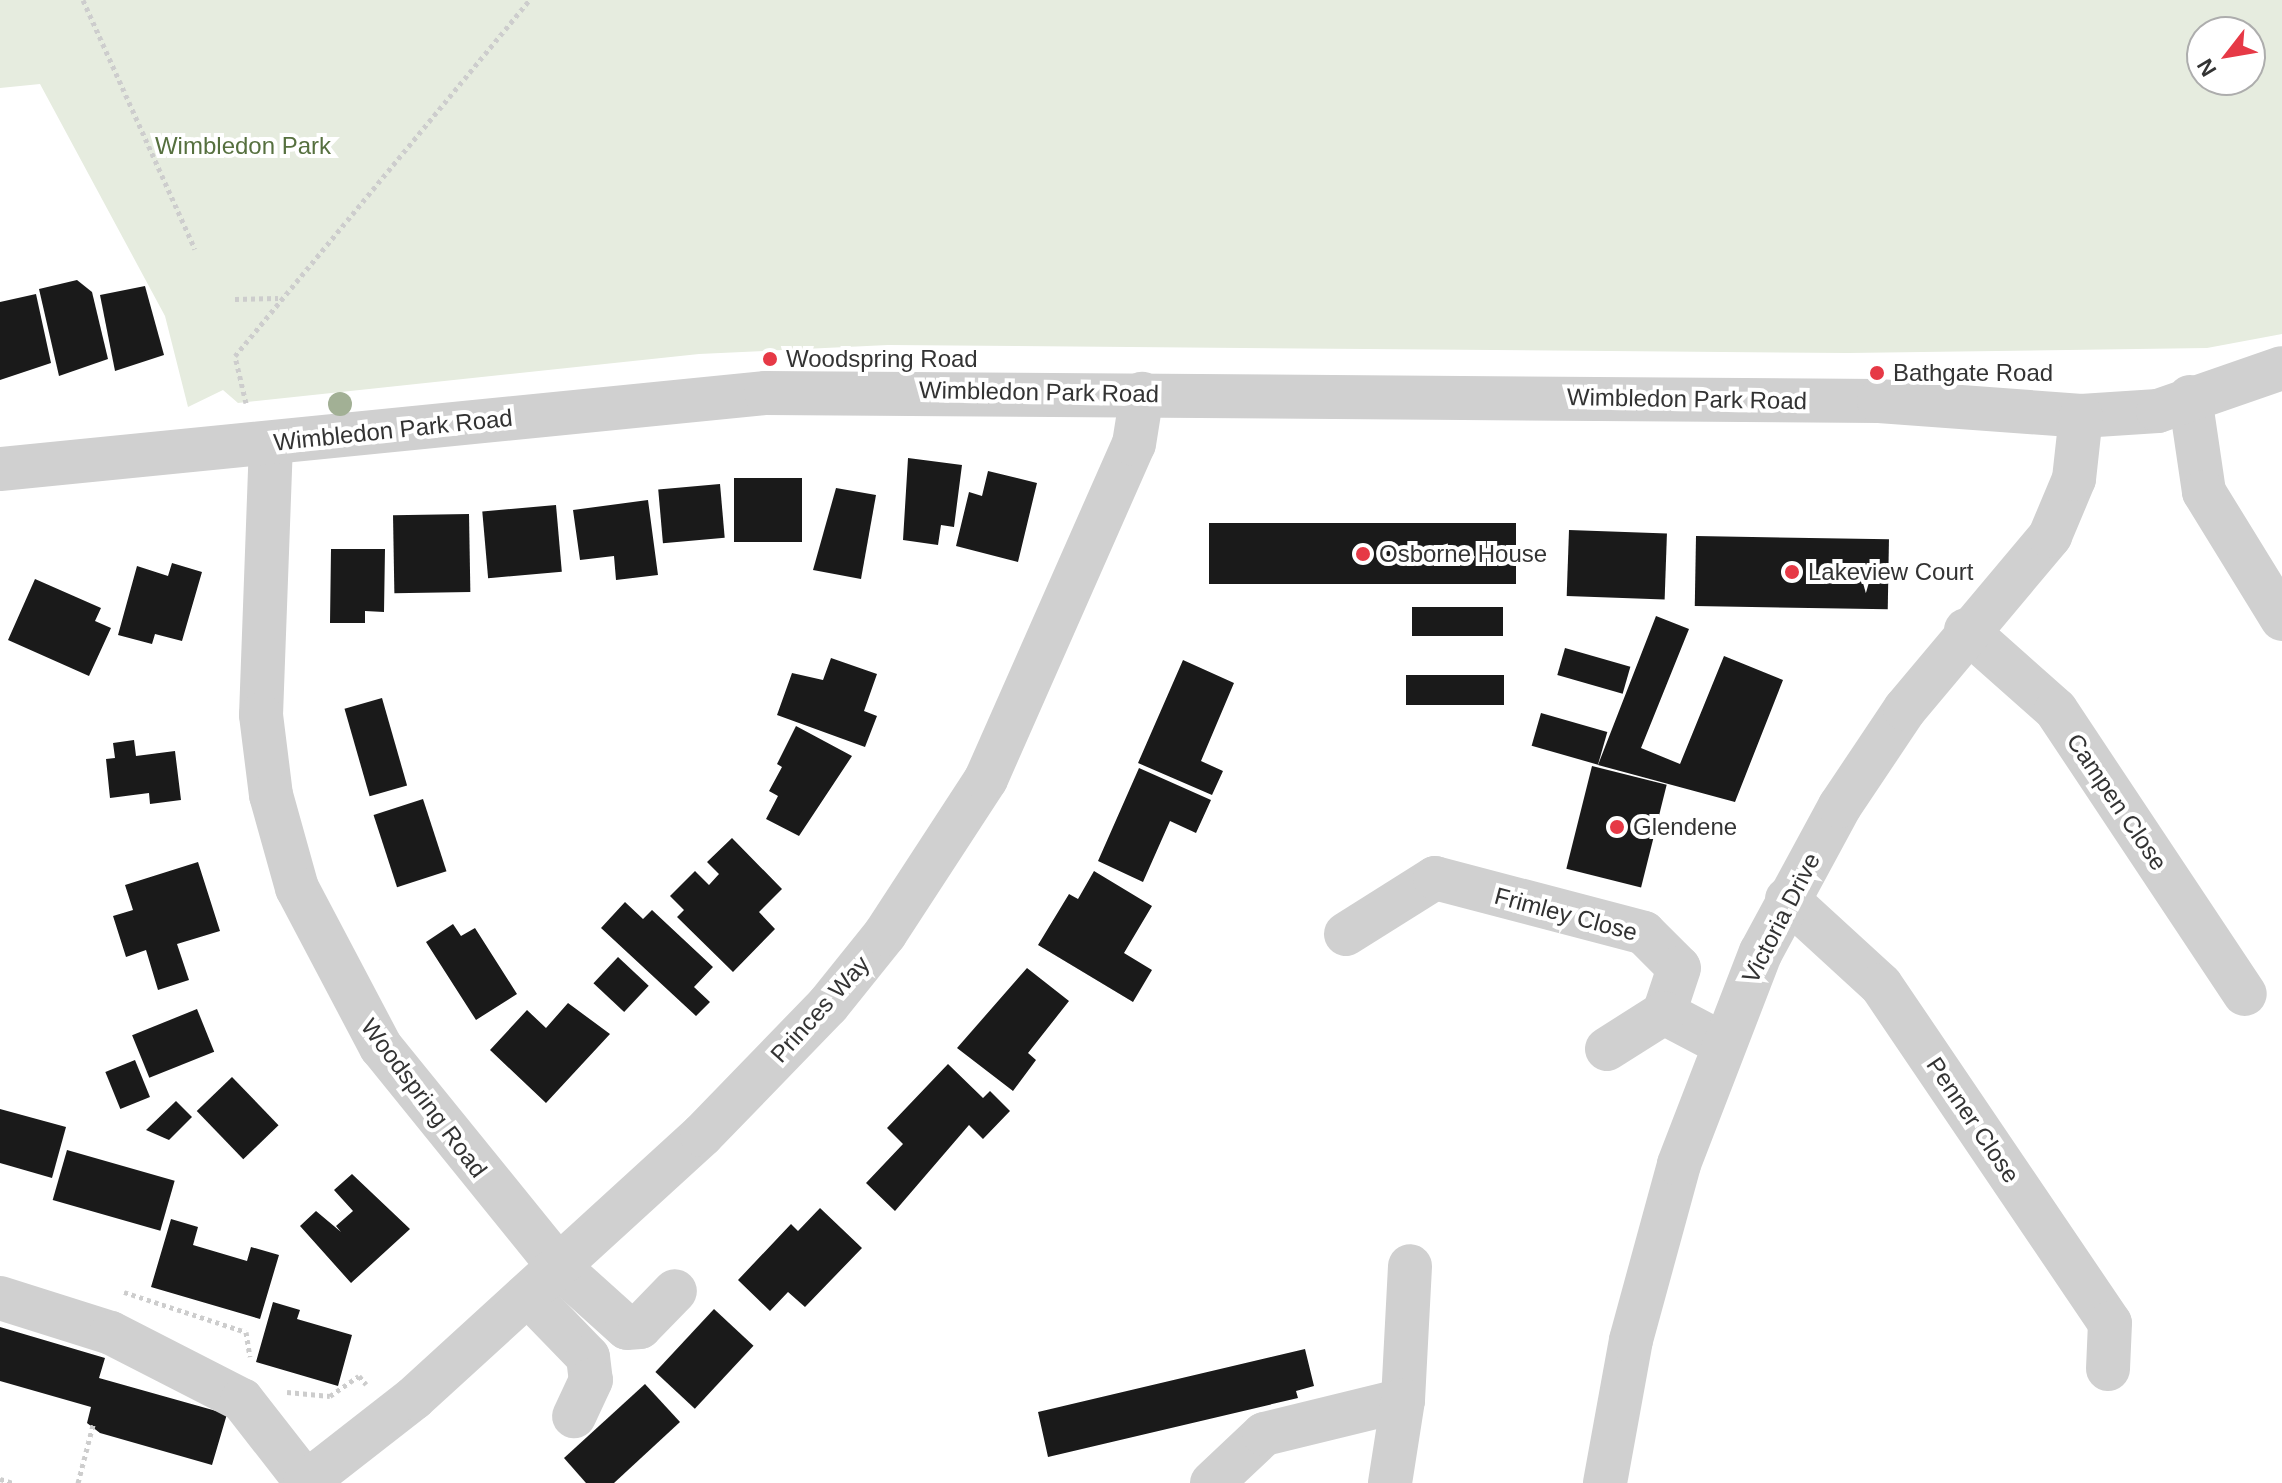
<!DOCTYPE html>
<html>
<head>
<meta charset="utf-8">
<style>
	body { margin:0 }
	#map { position:relative; width:2282px; height:1483px; overflow:hidden; background:#fff; font-family:Arial,sans-serif }
	div>[style] { position:absolute }
	[style*='--x'] { left:calc(var(--x)*1px); top:calc(var(--y)*1px); width:calc(var(--w)*1px); rotate:calc(var(--a)*1deg) }
	.green>* { inset:0; background:#e6ecdf }
	.building>* { inset:0; background:#1a1a1a; transform-origin:0 0 }
	.path>* { height:5px; margin-top:-2.5px; transform-origin:0; background:repeating-linear-gradient(90deg,#cdcdcd 0 4px,transparent 0 8px) }
	.minor>* { height:44px; margin:-22px; padding:0 22px; transform-origin:22px; border-radius:22px; background:#d0d0d0 }
	.trees>* { width:24px; height:24px; margin:-12px; border-radius:50%; background:#a2b095 }
	.dots>* { width:22px; height:22px; translate:-50% -50%; box-sizing:border-box; border:4px solid #fff; border-radius:50% }
	span { translate:-50% -50%; white-space:nowrap; text-align:center; line-height:1.15; -webkit-text-stroke:8px #fff; paint-order:stroke }
	.park-label { font-size:24px; color:#56703f }
	.poi-label { font-size:24px; color:#333 }
	.left { translate:0 -50%; text-align:left }
	.street-label { font-size:24px; color:#333 }
	.north { position:absolute; left:2186px; top:16px; width:80px; height:80px; box-sizing:border-box; background:#fff; border:2px solid #adadad; border-radius:50%; rotate:239deg; font-size:22px; font-weight:700; line-height:32px; text-align:center; color:#333 }
	.north::after { content:''; display:block; margin:auto; width:28px; height:36px; background:#e63946; clip-path:polygon(50% 0,100% 100%,50% 72%,0 100%) }
</style>
</head>
<body>
<div id="map">
	<div class="green">
		<i style="clip-path:polygon(evenodd,0 0,2282px 0,2282px 334px,2207px 348px,1848px 353px,888px 345px,699px 354px,238px 403px,223px 390px,188px 407px,165px 316px,40px 84px,0 88px,0 0,2250px 32px,2250px 80px,2202px 80px,2202px 32px,2250px 32px)"></i>
	</div>
	<div class="building">
		<i style="clip-path:polygon(77px 280px,92px 292px,108px 359px,59px 376px,39px 289px)"></i>
		<i style="clip-path:polygon(145px 286px,164px 355px,115px 371px,100px 295px)"></i>
		<i style="clip-path:polygon(36px 294px,51px 363px,0 380px,0 302px)"></i>
		<i style="clip-path:polygon(908px 458px,962px 465px,954px 527px,941px 525px,938px 545px,903px 540px)"></i>
		<i style="clip-path:polygon(988px 471px,1037px 483px,1018px 562px,956px 546px,969px 492px,982px 496px)"></i>
		<i style="left:734px;top:478px;width:68px;height:64px"></i>
		<i style="left:720px;top:484px;width:54px;height:62px;rotate:85deg"></i>
		<i style="clip-path:polygon(836px 488px,876px 495px,861px 579px,813px 570px)"></i>
		<i style="clip-path:polygon(648px 500px,658px 575px,616px 580px,614px 556px,580px 560px,573px 510px)"></i>
		<i style="left:556px;top:505px;width:67px;height:74px;rotate:85deg"></i>
		<i style="left:469px;top:514px;width:78px;height:76px;rotate:89deg"></i>
		<i style="left:1209px;top:523px;width:307px;height:61px"></i>
		<i style="left:1569px;top:530px;width:98px;height:66px;rotate:2deg"></i>
		<i style="left:1696px;top:536px;width:193px;height:70px;rotate:1deg"></i>
		<i style="clip-path:polygon(331px 549px,385px 549px,384px 612px,365px 611px,365px 623px,330px 623px)"></i>
		<i style="clip-path:polygon(172px 563px,202px 572px,182px 641px,155px 634px,152px 644px,118px 635px,137px 566px,168px 576px)"></i>
		<i style="clip-path:polygon(35px 579px,101px 608px,95px 621px,111px 628px,89px 676px,8px 640px)"></i>
		<i style="left:1412px;top:607px;width:91px;height:29px"></i>
		<i style="clip-path:polygon(1656px 616px,1689px 629px,1641px 748px,1680px 764px,1724px 656px,1783px 680px,1735px 802px,1598px 765px)"></i>
		<i style="left:1565px;top:648px;width:68px;height:28px;rotate:16deg"></i>
		<i style="clip-path:polygon(831px 658px,877px 674px,864px 711px,877px 716px,865px 747px,777px 715px,792px 673px,823px 680px)"></i>
		<i style="clip-path:polygon(1183px 660px,1234px 683px,1201px 761px,1223px 771px,1212px 795px,1138px 763px)"></i>
		<i style="left:1406px;top:675px;width:98px;height:30px"></i>
		<i style="left:382px;top:698px;width:91px;height:39px;rotate:74deg"></i>
		<i style="left:1541px;top:713px;width:69px;height:34px;rotate:16deg"></i>
		<i style="clip-path:polygon(796px 726px,852px 756px,799px 836px,766px 819px,778px 796px,769px 791px,782px 767px,777px 764px)"></i>
		<i style="clip-path:polygon(134px 740px,136px 756px,175px 751px,181px 800px,150px 804px,149px 793px,110px 798px,106px 759px,115px 758px,113px 743px)"></i>
		<i style="left:1592px;top:766px;width:77px;height:106px;rotate:14deg"></i>
		<i style="clip-path:polygon(1139px 768px,1211px 800px,1196px 833px,1170px 821px,1143px 882px,1098px 861px)"></i>
		<i style="left:423px;top:799px;width:76px;height:52px;rotate:72deg"></i>
		<i style="clip-path:polygon(732px 838px,782px 889px,759px 912px,775px 929px,733px 972px,677px 917px,684px 910px,670px 896px,695px 871px,709px 885px,719px 874px,707px 862px)"></i>
		<i style="clip-path:polygon(198px 862px,220px 931px,177px 944px,189px 980px,158px 990px,146px 950px,126px 957px,113px 916px,133px 910px,125px 885px)"></i>
		<i style="clip-path:polygon(1094px 871px,1152px 906px,1124px 953px,1152px 970px,1133px 1002px,1038px 945px,1069px 894px,1078px 899px)"></i>
		<i style="clip-path:polygon(625px 902px,643px 919px,652px 910px,713px 967px,694px 987px,710px 1002px,696px 1016px,601px 928px)"></i>
		<i style="clip-path:polygon(453px 924px,461px 936px,475px 928px,517px 994px,476px 1020px,426px 942px)"></i>
		<i style="left:618px;top:957px;width:42px;height:36px;rotate:43deg"></i>
		<i style="clip-path:polygon(1027px 968px,1069px 1001px,1028px 1053px,1036px 1060px,1013px 1091px,957px 1048px)"></i>
		<i style="clip-path:polygon(568px 1003px,610px 1034px,546px 1103px,490px 1050px,527px 1010px,546px 1028px)"></i>
		<i style="left:197px;top:1009px;width:46px;height:70px;rotate:68deg"></i>
		<i style="left:135px;top:1060px;width:40px;height:32px;rotate:68deg"></i>
		<i style="clip-path:polygon(948px 1064px,983px 1098px,990px 1091px,1010px 1111px,983px 1139px,969px 1125px,895px 1211px,866px 1183px,903px 1144px,887px 1128px)"></i>
		<i style="left:232px;top:1077px;width:67px;height:49px;rotate:46deg"></i>
		<i style="clip-path:polygon(176px 1101px,192px 1117px,169px 1140px,146px 1130px)"></i>
		<i style="clip-path:polygon(0 1109px,66px 1127px,52px 1178px,0 1163px)"></i>
		<i style="left:67px;top:1150px;width:112px;height:52px;rotate:16deg"></i>
		<i style="clip-path:polygon(352px 1174px,410px 1229px,351px 1283px,300px 1226px,316px 1211px,341px 1232px,336px 1226px,353px 1211px,334px 1190px)"></i>
		<i style="clip-path:polygon(820px 1208px,862px 1248px,805px 1307px,788px 1292px,770px 1311px,738px 1280px,791px 1224px,798px 1231px)"></i>
		<i style="clip-path:polygon(171px 1219px,198px 1227px,193px 1245px,247px 1261px,251px 1247px,279px 1255px,260px 1319px,151px 1287px)"></i>
		<i style="clip-path:polygon(273px 1302px,300px 1310px,297px 1319px,352px 1335px,338px 1386px,256px 1362px)"></i>
		<i style="left:714px;top:1309px;width:54px;height:86px;rotate:43deg"></i>
		<i style="clip-path:polygon(0 1327px,105px 1358px,99px 1378px,227px 1414px,212px 1465px,100px 1433px,87px 1423px,91px 1407px,0 1381px)"></i>
		<i style="clip-path:polygon(1305px 1349px,1314px 1386px,1296px 1391px,1298px 1398px,1048px 1457px,1038px 1412px)"></i>
		<i style="clip-path:polygon(645px 1384px,680px 1422px,614px 1483px,586px 1483px,564px 1458px)"></i>
	</div>
	<div class="path">
		<i style="--x:83;--y:0;--w:273;--a:65.8"></i>
		<i style="--x:235;--y:299;--w:43;--a:-1.3"></i>
		<i style="--x:246;--y:403;--w:48;--a:-103.2"></i>
		<i style="--x:235;--y:356;--w:462;--a:-50.4"></i>
		<i style="--x:124;--y:1292;--w:128;--a:18.2"></i>
		<i style="--x:246;--y:1332;--w:25;--a:81"></i>
		<i style="--x:287;--y:1392;--w:43;--a:5.3"></i>
		<i style="--x:330;--y:1396;--w:35;--a:-35"></i>
		<i style="--x:359;--y:1376;--w:11;--a:49"></i>
		<i style="--x:0;--y:1479;--w:14;--a:17"></i>
		<i style="--x:78;--y:1483;--w:60;--a:-75.5"></i>
	</div>
	<div class="minor">
		<i style="--x:2190;--y:397;--w:96;--a:81.6"></i>
		<i style="--x:2204;--y:492;--w:149;--a:58.4"></i>
		<i style="--x:271;--y:443;--w:272;--a:92.1"></i>
		<i style="--x:261;--y:715;--w:81;--a:82.9"></i>
		<i style="--x:271;--y:795;--w:97;--a:74.4"></i>
		<i style="--x:297;--y:888;--w:180;--a:62.2"></i>
		<i style="--x:381;--y:1047;--w:283;--a:51"></i>
		<i style="--x:559;--y:1267;--w:91;--a:41.9"></i>
		<i style="--x:627;--y:1328;--w:13;--a:-4"></i>
		<i style="--x:640;--y:1327;--w:50;--a:-45.8"></i>
		<i style="--x:0;--y:469;--w:770;--a:-5.67"></i>
		<i style="--x:766;--y:393;--w:1113;--a:0.41"></i>
		<i style="--x:1879;--y:401;--w:203;--a:4.2"></i>
		<i style="--x:2081;--y:416;--w:77;--a:-3.7"></i>
		<i style="--x:2158;--y:411;--w:131;--a:-19.1"></i>
		<i style="--x:1966;--y:630;--w:120;--a:41.6"></i>
		<i style="--x:2056;--y:710;--w:341;--a:56.4"></i>
		<i style="--x:1787;--y:899;--w:127;--a:42.5"></i>
		<i style="--x:1881;--y:985;--w:408;--a:55.9"></i>
		<i style="--x:2110;--y:1323;--w:46;--a:92.5"></i>
		<i style="--x:1346;--y:934;--w:105;--a:-32.2"></i>
		<i style="--x:1435;--y:878;--w:216;--a:14.7"></i>
		<i style="--x:1644;--y:933;--w:49;--a:45"></i>
		<i style="--x:1679;--y:968;--w:47;--a:108.4"></i>
		<i style="--x:1664;--y:1013;--w:64;--a:27.8"></i>
		<i style="--x:1607;--y:1049;--w:67;--a:-32.3"></i>
		<i style="--x:528;--y:1295;--w:86;--a:45.9"></i>
		<i style="--x:588;--y:1357;--w:23;--a:83"></i>
		<i style="--x:591;--y:1380;--w:40;--a:115"></i>
		<i style="--x:0;--y:1298;--w:116;--a:17.5"></i>
		<i style="--x:111;--y:1333;--w:147;--a:27.1"></i>
		<i style="--x:242;--y:1400;--w:104;--a:52"></i>
		<i style="--x:1403;--y:1400;--w:134;--a:-87"></i>
		<i style="--x:305;--y:1483;--w:138;--a:-37.9"></i>
		<i style="--x:414;--y:1398;--w:390;--a:-42.4"></i>
		<i style="--x:702;--y:1135;--w:181;--a:-45.9"></i>
		<i style="--x:828;--y:1005;--w:91;--a:-51.2"></i>
		<i style="--x:885;--y:934;--w:185;--a:-56.9"></i>
		<i style="--x:986;--y:779;--w:366;--a:-66.2"></i>
		<i style="--x:1134;--y:444;--w:51;--a:-80.9"></i>
		<i style="--x:1212;--y:1483;--w:71;--a:-43.3"></i>
		<i style="--x:1264;--y:1434;--w:143;--a:-13.7"></i>
		<i style="--x:1403;--y:1400;--w:84;--a:98.9"></i>
		<i style="--x:1605;--y:1483;--w:145;--a:-79.7"></i>
		<i style="--x:1631;--y:1340;--w:182;--a:-74.7"></i>
		<i style="--x:1679;--y:1164;--w:227;--a:-68.9"></i>
		<i style="--x:1761;--y:952;--w:166;--a:-61.6"></i>
		<i style="--x:1840;--y:806;--w:117;--a:-56.2"></i>
		<i style="--x:1905;--y:709;--w:226;--a:-50"></i>
		<i style="--x:2050;--y:536;--w:62;--a:-67.2"></i>
		<i style="--x:2074;--y:479;--w:63;--a:-83.7"></i>
	</div>
	<div class="trees">
		<i style="left:340px;top:404px"></i>
	</div>
	<div class="dots">
		<i style="left:770px;top:359px;background:#e63946"></i>
		<i style="left:1877px;top:373px;background:#e63946"></i>
		<i style="left:1363px;top:554px;background:#e63946"></i>
		<i style="left:1792px;top:572px;background:#e63946"></i>
		<i style="left:1617px;top:827px;background:#e63946"></i>
	</div>
	<div class="park-label">
		<span style="left:243px;top:146px">Wimbledon Park</span>
	</div>
	<div class="poi-label">
		<span class="left" style="left:786px;top:359px">Woodspring Road</span>
		<span class="left" style="left:1893px;top:373px">Bathgate Road</span>
		<span class="left" style="left:1379px;top:554px">Osborne House</span>
		<span class="left" style="left:1808px;top:572px">Lakeview Court</span>
		<span class="left" style="left:1633px;top:827px">Glendene</span>
	</div>
	<div class="street-label">
		<span style="left:1039px;top:392px;rotate:1deg">Wimbledon Park Road</span>
		<span style="left:1687px;top:399px;rotate:1deg">Wimbledon Park Road</span>
		<span style="left:393px;top:430px;rotate:-6deg">Wimbledon Park Road</span>
		<span style="left:2117px;top:802px;rotate:56deg">Campen Close</span>
		<span style="left:1566px;top:914px;rotate:15deg">Frimley Close</span>
		<span style="left:1781px;top:918px;rotate:-63deg">Victoria Drive</span>
		<span style="left:820px;top:1009px;rotate:-48deg">Princes Way</span>
		<span style="left:424px;top:1098px;rotate:53deg">Woodspring Road</span>
		<span style="left:1973px;top:1120px;rotate:56deg">Penner Close</span>
	</div>
	<div class="north">N</div>
</div>
</body>
</html>
